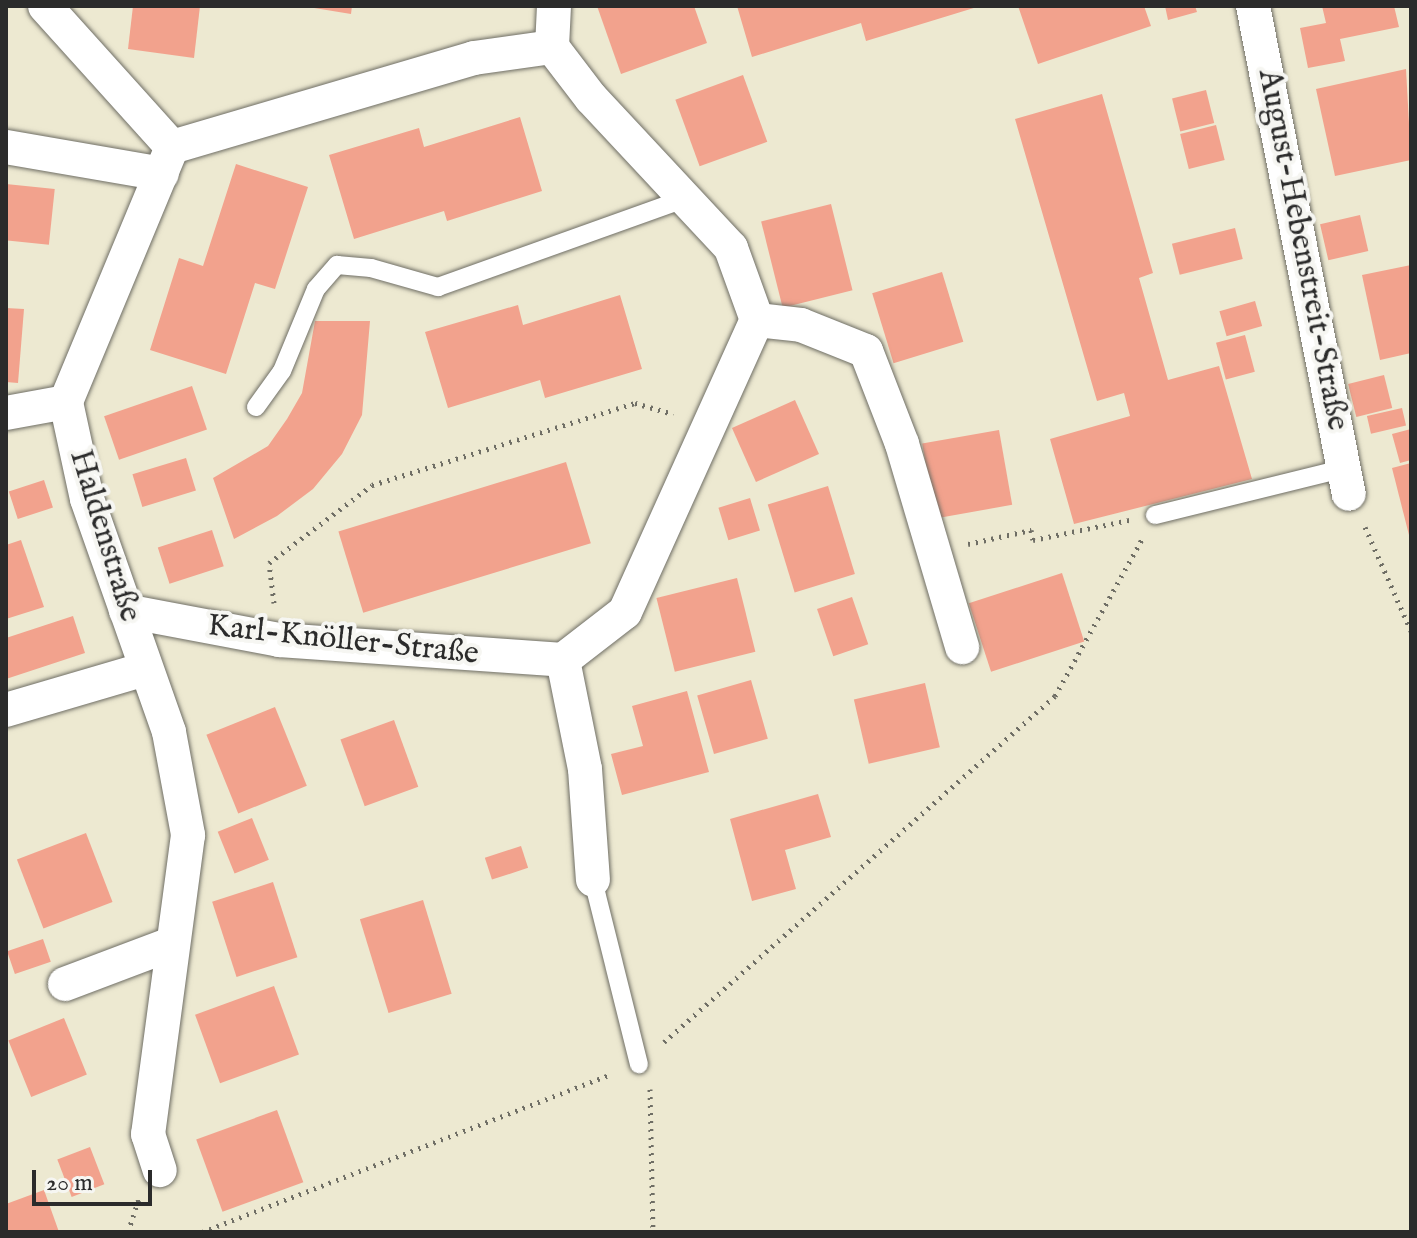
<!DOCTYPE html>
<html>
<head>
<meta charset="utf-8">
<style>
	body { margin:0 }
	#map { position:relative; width:1417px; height:1238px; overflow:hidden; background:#ede9d1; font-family:"IM FELL English",serif }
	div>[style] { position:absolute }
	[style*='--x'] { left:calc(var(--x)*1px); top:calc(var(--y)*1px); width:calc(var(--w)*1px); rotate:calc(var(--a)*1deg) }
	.building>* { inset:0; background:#f2a28d; transform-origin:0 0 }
	.path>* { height:5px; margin-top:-2.5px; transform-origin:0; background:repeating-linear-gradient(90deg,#6f6e65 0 2px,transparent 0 8px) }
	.roads { filter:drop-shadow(0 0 2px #6f6e65) drop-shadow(0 0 2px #6f6e65) }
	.lane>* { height:18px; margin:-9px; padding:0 9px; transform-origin:9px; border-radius:9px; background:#fff }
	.street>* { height:34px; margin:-17px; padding:0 17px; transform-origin:17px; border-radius:17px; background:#fff }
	span { translate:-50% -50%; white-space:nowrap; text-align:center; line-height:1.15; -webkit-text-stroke:8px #f6f6f2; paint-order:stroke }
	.street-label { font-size:32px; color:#2b2b2b }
	.frame { position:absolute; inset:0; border:8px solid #2b2b2b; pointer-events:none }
	.scale { position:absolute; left:32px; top:1170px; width:120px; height:36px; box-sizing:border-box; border:4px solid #2b2b2b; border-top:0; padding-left:10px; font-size:24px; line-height:28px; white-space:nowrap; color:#2b2b2b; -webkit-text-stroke:6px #f6f6f2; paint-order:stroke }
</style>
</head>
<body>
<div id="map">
	<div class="building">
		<i style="clip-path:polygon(133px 6px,200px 6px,194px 58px,128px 49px)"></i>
		<i style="clip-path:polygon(302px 6px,352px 6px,351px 14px)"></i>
		<i style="clip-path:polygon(597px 6px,694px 6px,707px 43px,621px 74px)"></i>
		<i style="clip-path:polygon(737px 6px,977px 6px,977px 7px,866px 41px,861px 23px,752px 57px)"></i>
		<i style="clip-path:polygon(1018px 6px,1144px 6px,1151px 26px,1038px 64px)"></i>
		<i style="clip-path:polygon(1165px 6px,1195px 6px,1197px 12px,1168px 20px)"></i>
		<i style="clip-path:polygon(1322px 6px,1394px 6px,1399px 27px,1340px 39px,1345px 61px,1308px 68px,1300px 28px,1326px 23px)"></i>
		<i style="clip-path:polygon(1406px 69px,1411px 160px,1335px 176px,1316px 89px)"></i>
		<i style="left:743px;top:75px;width:71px;height:72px;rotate:70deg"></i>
		<i style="left:1206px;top:90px;width:34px;height:35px;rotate:76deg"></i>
		<i style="clip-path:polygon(1102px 94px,1153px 273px,1139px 278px,1168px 380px,1219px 366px,1252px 479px,1074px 524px,1050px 439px,1130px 416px,1124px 393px,1097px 401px,1015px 119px)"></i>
		<i style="clip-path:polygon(520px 117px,542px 191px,447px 221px,444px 211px,354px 239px,329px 155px,419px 128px,424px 147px)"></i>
		<i style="left:1216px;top:125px;width:36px;height:37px;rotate:76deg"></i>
		<i style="clip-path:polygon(236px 164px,308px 187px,275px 289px,255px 283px,226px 374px,150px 350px,179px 258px,203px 266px)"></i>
		<i style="left:6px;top:184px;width:49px;height:56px;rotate:6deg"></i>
		<i style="left:831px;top:204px;width:89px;height:72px;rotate:76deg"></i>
		<i style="left:1360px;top:215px;width:37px;height:41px;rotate:77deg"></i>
		<i style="left:1235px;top:228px;width:32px;height:65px;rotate:76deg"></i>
		<i style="clip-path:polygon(1411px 265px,1411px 353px,1380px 360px,1362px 275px)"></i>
		<i style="left:942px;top:272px;width:73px;height:73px;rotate:73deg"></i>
		<i style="clip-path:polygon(620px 295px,642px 369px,545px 398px,540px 380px,448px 408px,425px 332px,518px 305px,523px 325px)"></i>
		<i style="left:1255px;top:301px;width:26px;height:37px;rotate:74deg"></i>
		<i style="clip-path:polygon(6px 308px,24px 309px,18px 383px,6px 382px)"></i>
		<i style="clip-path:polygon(315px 321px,370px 321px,362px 415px,342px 454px,313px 489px,277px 516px,234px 539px,213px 478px,268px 446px,287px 419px,302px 393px)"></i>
		<i style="left:1245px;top:335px;width:38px;height:30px;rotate:75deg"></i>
		<i style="left:1384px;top:375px;width:34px;height:37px;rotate:76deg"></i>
		<i style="left:192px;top:386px;width:46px;height:93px;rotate:71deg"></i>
		<i style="left:795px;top:400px;width:59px;height:69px;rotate:66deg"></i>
		<i style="left:1402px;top:408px;width:18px;height:36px;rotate:77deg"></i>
		<i style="clip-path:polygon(1411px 429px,1411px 460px,1400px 463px,1392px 434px)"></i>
		<i style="left:999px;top:430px;width:76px;height:78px;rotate:80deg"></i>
		<i style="left:186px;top:458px;width:34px;height:56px;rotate:73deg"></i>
		<i style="left:566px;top:462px;width:85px;height:238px;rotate:73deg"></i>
		<i style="clip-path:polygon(1411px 463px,1411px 539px,1410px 539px,1392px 468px)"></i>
		<i style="left:44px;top:480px;width:29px;height:37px;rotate:72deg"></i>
		<i style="left:828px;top:486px;width:92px;height:63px;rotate:73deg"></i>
		<i style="left:750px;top:498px;width:34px;height:33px;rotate:73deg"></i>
		<i style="left:212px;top:530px;width:38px;height:57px;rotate:72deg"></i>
		<i style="clip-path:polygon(21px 540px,44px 607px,6px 619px,6px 545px)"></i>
		<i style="left:1062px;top:573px;width:72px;height:98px;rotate:72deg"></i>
		<i style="left:737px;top:578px;width:76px;height:83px;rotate:76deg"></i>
		<i style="left:852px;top:597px;width:50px;height:37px;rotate:71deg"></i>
		<i style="clip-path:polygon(73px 616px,85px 653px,6px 679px,6px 638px)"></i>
		<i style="left:751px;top:680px;width:61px;height:56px;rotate:74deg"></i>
		<i style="left:925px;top:683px;width:66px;height:73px;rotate:77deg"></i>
		<i style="clip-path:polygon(687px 691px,709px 772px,622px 795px,611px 754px,643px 746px,632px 706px)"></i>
		<i style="left:275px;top:707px;width:85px;height:74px;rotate:68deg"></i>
		<i style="left:394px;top:720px;width:71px;height:57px;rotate:70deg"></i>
		<i style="clip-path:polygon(818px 794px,831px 837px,785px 850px,796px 889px,752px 901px,730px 819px)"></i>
		<i style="left:252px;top:818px;width:45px;height:37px;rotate:68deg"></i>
		<i style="left:86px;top:833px;width:74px;height:74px;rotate:69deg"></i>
		<i style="left:521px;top:846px;width:23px;height:38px;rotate:72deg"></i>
		<i style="left:273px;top:882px;width:79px;height:64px;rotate:72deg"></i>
		<i style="left:423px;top:900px;width:98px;height:66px;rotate:73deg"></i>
		<i style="left:43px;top:939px;width:24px;height:38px;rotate:71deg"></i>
		<i style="left:274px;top:986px;width:73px;height:84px;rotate:70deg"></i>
		<i style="left:64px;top:1018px;width:61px;height:60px;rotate:68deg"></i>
		<i style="left:277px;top:1110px;width:77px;height:86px;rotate:70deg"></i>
		<i style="left:90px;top:1147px;width:40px;height:35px;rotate:69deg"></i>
		<i style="clip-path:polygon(44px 1190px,59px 1232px,6px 1232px,6px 1204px)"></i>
	</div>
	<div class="path">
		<i style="--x:1365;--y:527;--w:114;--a:66.1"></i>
		<i style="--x:968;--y:544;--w:65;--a:-12.5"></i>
		<i style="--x:1031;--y:530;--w:10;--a:79"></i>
		<i style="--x:1033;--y:540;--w:99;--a:-11.7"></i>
		<i style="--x:274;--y:603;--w:40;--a:-97.1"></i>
		<i style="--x:269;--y:563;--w:129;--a:-37.1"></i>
		<i style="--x:372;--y:485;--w:275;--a:-17.3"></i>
		<i style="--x:635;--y:403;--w:40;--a:16"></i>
		<i style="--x:664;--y:1042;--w:522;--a:-41.51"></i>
		<i style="--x:1055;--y:696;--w:179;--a:-61"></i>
		<i style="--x:650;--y:1089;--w:143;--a:88.8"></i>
		<i style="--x:128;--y:1232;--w:35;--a:-72"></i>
		<i style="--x:202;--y:1232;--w:439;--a:-21.1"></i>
	</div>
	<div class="roads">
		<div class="lane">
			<i style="--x:256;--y:407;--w:44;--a:-54.2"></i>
			<i style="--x:282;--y:371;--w:89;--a:-67.5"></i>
			<i style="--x:316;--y:289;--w:32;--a:-49"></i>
			<i style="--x:337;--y:265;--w:34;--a:5"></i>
			<i style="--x:371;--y:268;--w:70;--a:15.8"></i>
			<i style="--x:438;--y:287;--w:264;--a:-19.7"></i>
			<i style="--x:1155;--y:515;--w:197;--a:-13.8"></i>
			<i style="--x:593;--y:880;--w:190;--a:76"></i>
		</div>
		<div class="street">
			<i style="--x:45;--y:6;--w:190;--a:48"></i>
			<i style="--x:172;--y:147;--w:276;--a:112.6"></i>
			<i style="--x:66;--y:402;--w:99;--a:77.8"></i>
			<i style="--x:87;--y:499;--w:247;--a:70.6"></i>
			<i style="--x:169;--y:732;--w:105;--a:79.5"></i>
			<i style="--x:188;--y:835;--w:302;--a:97.6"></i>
			<i style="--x:148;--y:1134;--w:38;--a:72"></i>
			<i style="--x:1253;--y:6;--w:497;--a:78.9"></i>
			<i style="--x:6;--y:147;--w:158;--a:9.8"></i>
			<i style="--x:172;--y:147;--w:315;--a:-16.4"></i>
			<i style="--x:474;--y:58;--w:79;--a:-8"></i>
			<i style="--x:757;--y:320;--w:44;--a:6.5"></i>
			<i style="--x:801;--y:325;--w:70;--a:21.8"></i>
			<i style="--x:866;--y:351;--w:100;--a:68.8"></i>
			<i style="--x:902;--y:444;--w:212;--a:73.5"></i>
			<i style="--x:6;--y:413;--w:61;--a:-10.4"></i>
			<i style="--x:126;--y:611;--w:156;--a:10.7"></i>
			<i style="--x:279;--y:640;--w:285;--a:4"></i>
			<i style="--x:563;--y:660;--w:78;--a:-37.7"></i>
			<i style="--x:625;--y:612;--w:320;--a:-65.7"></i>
			<i style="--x:757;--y:320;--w:77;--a:-109.9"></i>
			<i style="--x:731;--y:248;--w:205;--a:-133"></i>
			<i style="--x:591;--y:98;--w:64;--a:-127.4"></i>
			<i style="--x:552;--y:47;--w:41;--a:-87.2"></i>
			<i style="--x:563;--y:660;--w:111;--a:78.6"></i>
			<i style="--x:585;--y:769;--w:111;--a:85.9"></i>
			<i style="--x:6;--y:710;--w:145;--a:-16.4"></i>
			<i style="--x:65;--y:984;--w:113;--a:-20.7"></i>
		</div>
	</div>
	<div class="street-label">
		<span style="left:1302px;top:250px;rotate:79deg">August-Hebenstreit-Straße</span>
		<span style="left:104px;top:536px;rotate:73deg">Haldenstraße</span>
		<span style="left:343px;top:641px;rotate:6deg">Karl-Knöller-Straße</span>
	</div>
	<div class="frame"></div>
	<div class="scale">20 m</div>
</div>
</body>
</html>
